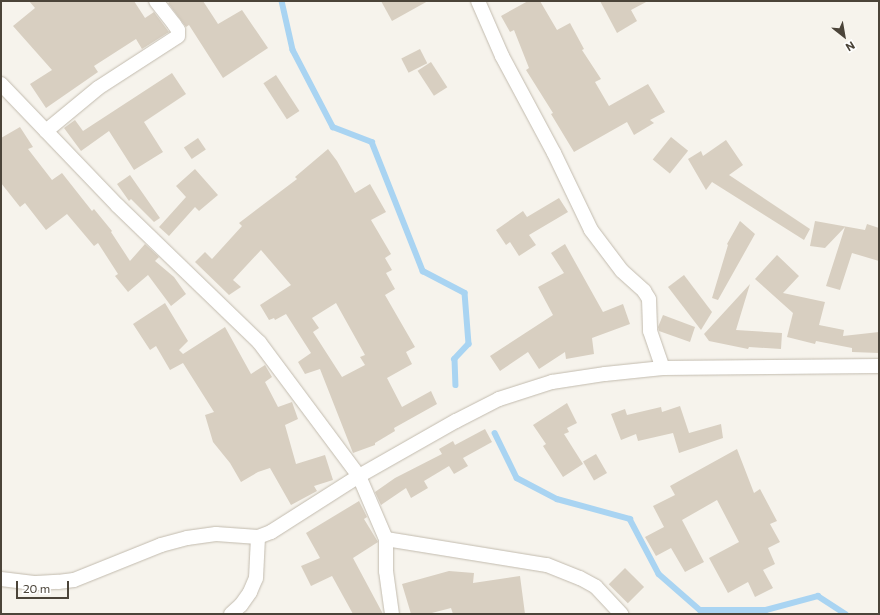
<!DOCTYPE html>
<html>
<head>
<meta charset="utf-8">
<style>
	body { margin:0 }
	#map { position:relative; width:880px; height:615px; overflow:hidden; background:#f6f3ec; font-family:Commissioner,sans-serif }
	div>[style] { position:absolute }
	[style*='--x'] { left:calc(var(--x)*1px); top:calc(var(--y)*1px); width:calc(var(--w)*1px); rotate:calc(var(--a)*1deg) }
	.stream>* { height:5.5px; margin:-2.75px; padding:0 2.75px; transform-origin:2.75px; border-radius:2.75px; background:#a9d4f2 }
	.building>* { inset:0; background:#d8cfc1; transform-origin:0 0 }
	.roads { filter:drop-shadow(0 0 1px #c2bbae) drop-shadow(0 0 1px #c2bbae) }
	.minor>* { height:14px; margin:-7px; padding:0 7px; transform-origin:7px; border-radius:7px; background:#fff }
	span { translate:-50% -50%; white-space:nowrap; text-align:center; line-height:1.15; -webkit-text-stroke:4px #fff; paint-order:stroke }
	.frame { position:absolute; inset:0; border:2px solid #4b4439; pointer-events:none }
	.north { position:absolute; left:824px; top:16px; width:40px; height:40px; -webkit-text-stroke:3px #fff; paint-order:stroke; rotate:149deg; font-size:11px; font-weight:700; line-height:16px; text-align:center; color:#4b4439 }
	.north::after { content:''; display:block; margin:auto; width:14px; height:18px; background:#4b4439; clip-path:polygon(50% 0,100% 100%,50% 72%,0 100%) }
	.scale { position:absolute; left:16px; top:581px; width:53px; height:18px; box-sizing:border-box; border:2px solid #4b4439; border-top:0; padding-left:5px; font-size:12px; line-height:14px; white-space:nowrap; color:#4b4439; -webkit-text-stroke:3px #fff; paint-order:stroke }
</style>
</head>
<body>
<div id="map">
	<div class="stream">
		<i style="--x:282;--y:1;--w:50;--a:77.3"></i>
		<i style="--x:293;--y:50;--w:87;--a:62.5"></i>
		<i style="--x:333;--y:127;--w:42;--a:21"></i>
		<i style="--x:372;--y:142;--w:139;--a:68.4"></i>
		<i style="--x:423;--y:271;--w:47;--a:27.6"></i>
		<i style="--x:465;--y:293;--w:51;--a:85.5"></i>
		<i style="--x:469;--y:344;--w:21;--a:133"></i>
		<i style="--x:455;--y:359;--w:26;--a:88"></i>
		<i style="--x:495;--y:433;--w:50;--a:63.9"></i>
		<i style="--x:517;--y:478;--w:45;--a:27.7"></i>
		<i style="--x:557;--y:499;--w:76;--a:15.3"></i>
		<i style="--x:630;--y:519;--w:62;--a:62.2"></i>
		<i style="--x:659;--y:574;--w:55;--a:41.3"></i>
		<i style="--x:700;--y:610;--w:66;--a:0"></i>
		<i style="--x:766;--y:610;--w:54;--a:-15.1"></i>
		<i style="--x:818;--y:596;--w:33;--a:33"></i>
	</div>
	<div class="building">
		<i style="clip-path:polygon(29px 1px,134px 1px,145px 18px,154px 12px,169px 32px,142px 49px,136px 39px,94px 66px,98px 72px,46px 108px,30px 84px,52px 70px,13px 26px,35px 8px)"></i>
		<i style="clip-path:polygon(171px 1px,203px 1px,218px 24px,242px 10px,268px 48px,223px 78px,189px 25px,186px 27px,168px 3px)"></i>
		<i style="clip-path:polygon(381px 1px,428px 1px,392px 21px)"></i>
		<i style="clip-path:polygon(528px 1px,540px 1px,557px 30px,570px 23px,584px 49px,582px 50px,601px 79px,595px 82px,609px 106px,648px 84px,665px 112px,650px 120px,654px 123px,634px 135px,627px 122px,574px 152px,551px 114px,553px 113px,526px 70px,529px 68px,514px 30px,510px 32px,501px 16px)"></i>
		<i style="clip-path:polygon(600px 1px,648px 1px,631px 10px,637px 21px,617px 33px)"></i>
		<i style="left:420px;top:49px;width:16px;height:21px;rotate:63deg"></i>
		<i style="left:431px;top:62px;width:30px;height:16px;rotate:57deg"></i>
		<i style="clip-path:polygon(172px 73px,186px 94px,144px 122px,163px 152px,134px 170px,109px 131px,81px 151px,64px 128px,75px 120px,83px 131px)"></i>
		<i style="left:276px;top:75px;width:43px;height:15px;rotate:57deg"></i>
		<i style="clip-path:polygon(20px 127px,33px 147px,28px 149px,52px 180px,62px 173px,92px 211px,94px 209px,112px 231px,111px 232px,130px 261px,145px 244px,159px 257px,155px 261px,174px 277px,186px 294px,171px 306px,148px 275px,128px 292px,115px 276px,118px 274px,98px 243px,94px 246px,67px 214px,46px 230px,25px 203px,20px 207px,1px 183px,1px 138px)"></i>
		<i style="left:671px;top:137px;width:22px;height:29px;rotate:39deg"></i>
		<i style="left:198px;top:138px;width:14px;height:17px;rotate:56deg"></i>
		<i style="clip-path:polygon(726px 140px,743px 165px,729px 175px,810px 229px,804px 240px,712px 182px,706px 190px,688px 159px,701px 151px,703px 156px)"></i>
		<i style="clip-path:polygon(evenodd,328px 149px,337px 161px,355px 193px,370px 184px,386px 212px,371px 220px,391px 254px,385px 258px,392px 270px,386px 273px,395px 289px,385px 295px,415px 347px,406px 352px,412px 364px,387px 378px,402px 407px,431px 391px,437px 404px,394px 428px,395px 431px,375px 443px,375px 445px,353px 453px,320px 369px,305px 374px,298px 362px,311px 353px,286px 314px,275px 320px,274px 318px,269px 320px,260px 305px,291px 285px,261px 250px,233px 280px,241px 287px,229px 295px,195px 262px,205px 252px,212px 259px,242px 226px,239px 223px,297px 179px,295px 177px,328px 149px,336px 303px,365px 355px,360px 357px,365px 365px,342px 377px,313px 332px,319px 328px,312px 318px,336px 303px)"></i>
		<i style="clip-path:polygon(195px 169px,218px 195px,199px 211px,195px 207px,169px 236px,159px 227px,186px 197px,176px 186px)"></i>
		<i style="clip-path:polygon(130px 175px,160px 218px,154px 222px,131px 199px,129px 201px,117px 184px)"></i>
		<i style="clip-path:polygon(559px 198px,568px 212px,529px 235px,536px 245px,519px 256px,510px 242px,506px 245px,496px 230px,523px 211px,527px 217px)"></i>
		<i style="clip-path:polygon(740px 221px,755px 234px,718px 300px,712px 298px,728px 245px,727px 244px)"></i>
		<i style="clip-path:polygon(815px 221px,865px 230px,867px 224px,879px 228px,879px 261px,852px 253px,840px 290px,826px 286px,845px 227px,825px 248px,810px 246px)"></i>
		<i style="clip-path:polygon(565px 244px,603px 312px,623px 304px,630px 324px,592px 338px,594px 354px,566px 359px,565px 352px,539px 369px,528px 352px,500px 371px,490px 356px,553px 315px,538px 287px,564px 273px,551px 253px)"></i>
		<i style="clip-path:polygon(777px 255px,799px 276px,783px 293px,825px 302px,819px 325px,844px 330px,843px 336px,879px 332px,879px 353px,852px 352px,852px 348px,816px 341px,815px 344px,787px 337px,793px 313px,755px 279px)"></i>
		<i style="clip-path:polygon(684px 275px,712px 312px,701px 330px,668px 287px)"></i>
		<i style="clip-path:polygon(750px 284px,736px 330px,782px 333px,781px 349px,749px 347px,748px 349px,709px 341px,704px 334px)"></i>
		<i style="clip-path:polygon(165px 303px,188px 341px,179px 350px,183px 354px,225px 327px,251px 374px,265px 365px,272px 377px,265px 382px,278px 407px,292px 402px,298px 419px,285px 425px,296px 464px,325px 455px,333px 480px,314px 486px,317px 491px,291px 505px,270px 468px,258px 472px,241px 482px,230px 463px,213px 442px,205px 415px,214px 412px,183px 363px,170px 370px,156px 346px,150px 350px,133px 324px)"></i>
		<i style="clip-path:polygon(663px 315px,695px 327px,690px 342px,659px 331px,658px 327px)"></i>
		<i style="clip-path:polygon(567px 403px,577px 423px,567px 428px,569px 432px,564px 434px,583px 464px,563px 477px,543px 446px,546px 444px,533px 425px)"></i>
		<i style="clip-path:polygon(680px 406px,689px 433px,721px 424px,723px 438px,679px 453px,673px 433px,638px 441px,636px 434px,621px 440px,611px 414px,625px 409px,627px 415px,661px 407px,662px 412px)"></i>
		<i style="clip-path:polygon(485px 429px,492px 442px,463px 458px,468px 466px,454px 474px,449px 466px,424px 481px,428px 488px,411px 498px,406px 488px,381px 505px,375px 492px,395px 478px,442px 454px,439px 449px,453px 441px,455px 445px)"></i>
		<i style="clip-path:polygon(737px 449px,754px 493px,760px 489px,777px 521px,770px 524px,780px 542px,768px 548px,775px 564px,763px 570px,773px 588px,755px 597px,748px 582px,728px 593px,709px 558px,739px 542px,717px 500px,682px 520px,704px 562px,685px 572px,671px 548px,656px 556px,645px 537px,664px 527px,653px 506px,675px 495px,670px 486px)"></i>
		<i style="left:596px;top:454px;width:22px;height:15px;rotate:60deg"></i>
		<i style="clip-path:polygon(359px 501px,367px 517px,364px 519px,378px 542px,353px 558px,383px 614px,353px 614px,332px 576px,311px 586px,301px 566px,320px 558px,306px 533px)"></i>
		<i style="left:625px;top:568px;width:27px;height:23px;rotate:45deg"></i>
		<i style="clip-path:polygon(449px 571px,474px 573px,473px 583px,520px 576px,525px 614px,453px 614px,451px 608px,428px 614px,411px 614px,402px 584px)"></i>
	</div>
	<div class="roads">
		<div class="minor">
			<i style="--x:478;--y:1;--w:60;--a:66.4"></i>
			<i style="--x:502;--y:56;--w:110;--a:61.8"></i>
			<i style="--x:554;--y:153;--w:85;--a:64.3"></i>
			<i style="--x:591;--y:230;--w:51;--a:52.9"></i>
			<i style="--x:622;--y:271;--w:30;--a:42"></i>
			<i style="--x:644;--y:291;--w:9;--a:58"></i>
			<i style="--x:649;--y:299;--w:32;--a:88"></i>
			<i style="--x:650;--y:331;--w:39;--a:71"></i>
			<i style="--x:1;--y:84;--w:169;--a:46.2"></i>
			<i style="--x:118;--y:206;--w:196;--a:44"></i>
			<i style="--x:259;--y:342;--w:167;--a:53.3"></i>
			<i style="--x:359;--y:476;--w:69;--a:66.8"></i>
			<i style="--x:386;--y:539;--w:163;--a:9.2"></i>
			<i style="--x:547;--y:565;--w:35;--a:22"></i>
			<i style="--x:580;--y:578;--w:18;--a:29"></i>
			<i style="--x:596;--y:587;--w:37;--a:47"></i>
			<i style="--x:46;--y:131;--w:67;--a:-39.6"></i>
			<i style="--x:98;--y:88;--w:95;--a:-33"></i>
			<i style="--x:178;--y:36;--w:6;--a:-90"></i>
			<i style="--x:178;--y:30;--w:7;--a:-124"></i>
			<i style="--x:174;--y:24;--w:29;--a:-128"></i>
			<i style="--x:386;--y:539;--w:32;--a:90"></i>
			<i style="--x:386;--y:571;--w:43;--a:82.1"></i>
			<i style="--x:1;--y:579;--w:35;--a:7"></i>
			<i style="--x:36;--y:583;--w:22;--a:-3"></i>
			<i style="--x:58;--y:582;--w:16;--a:-7"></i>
			<i style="--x:74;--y:580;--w:94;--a:-21.9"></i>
			<i style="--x:161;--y:545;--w:27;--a:-15"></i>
			<i style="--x:187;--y:538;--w:29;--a:-8"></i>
			<i style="--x:216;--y:534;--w:42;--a:4.1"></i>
			<i style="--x:258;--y:537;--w:14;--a:-21"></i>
			<i style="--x:271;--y:532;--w:104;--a:-32.5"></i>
			<i style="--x:359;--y:476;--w:112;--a:-29.6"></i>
			<i style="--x:456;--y:421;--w:48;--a:-27.1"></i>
			<i style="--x:499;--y:399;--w:56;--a:-17.8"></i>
			<i style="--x:552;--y:382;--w:54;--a:-8.6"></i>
			<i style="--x:605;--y:374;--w:58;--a:-5.9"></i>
			<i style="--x:663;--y:368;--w:216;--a:-0.5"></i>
			<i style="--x:231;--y:614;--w:13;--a:-42"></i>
			<i style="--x:241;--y:605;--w:16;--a:-55"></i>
			<i style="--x:250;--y:592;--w:15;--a:-67"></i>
			<i style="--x:256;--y:578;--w:41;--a:-87.2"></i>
		</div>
	</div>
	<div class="frame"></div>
	<div class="north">N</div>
	<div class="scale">20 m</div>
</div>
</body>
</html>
